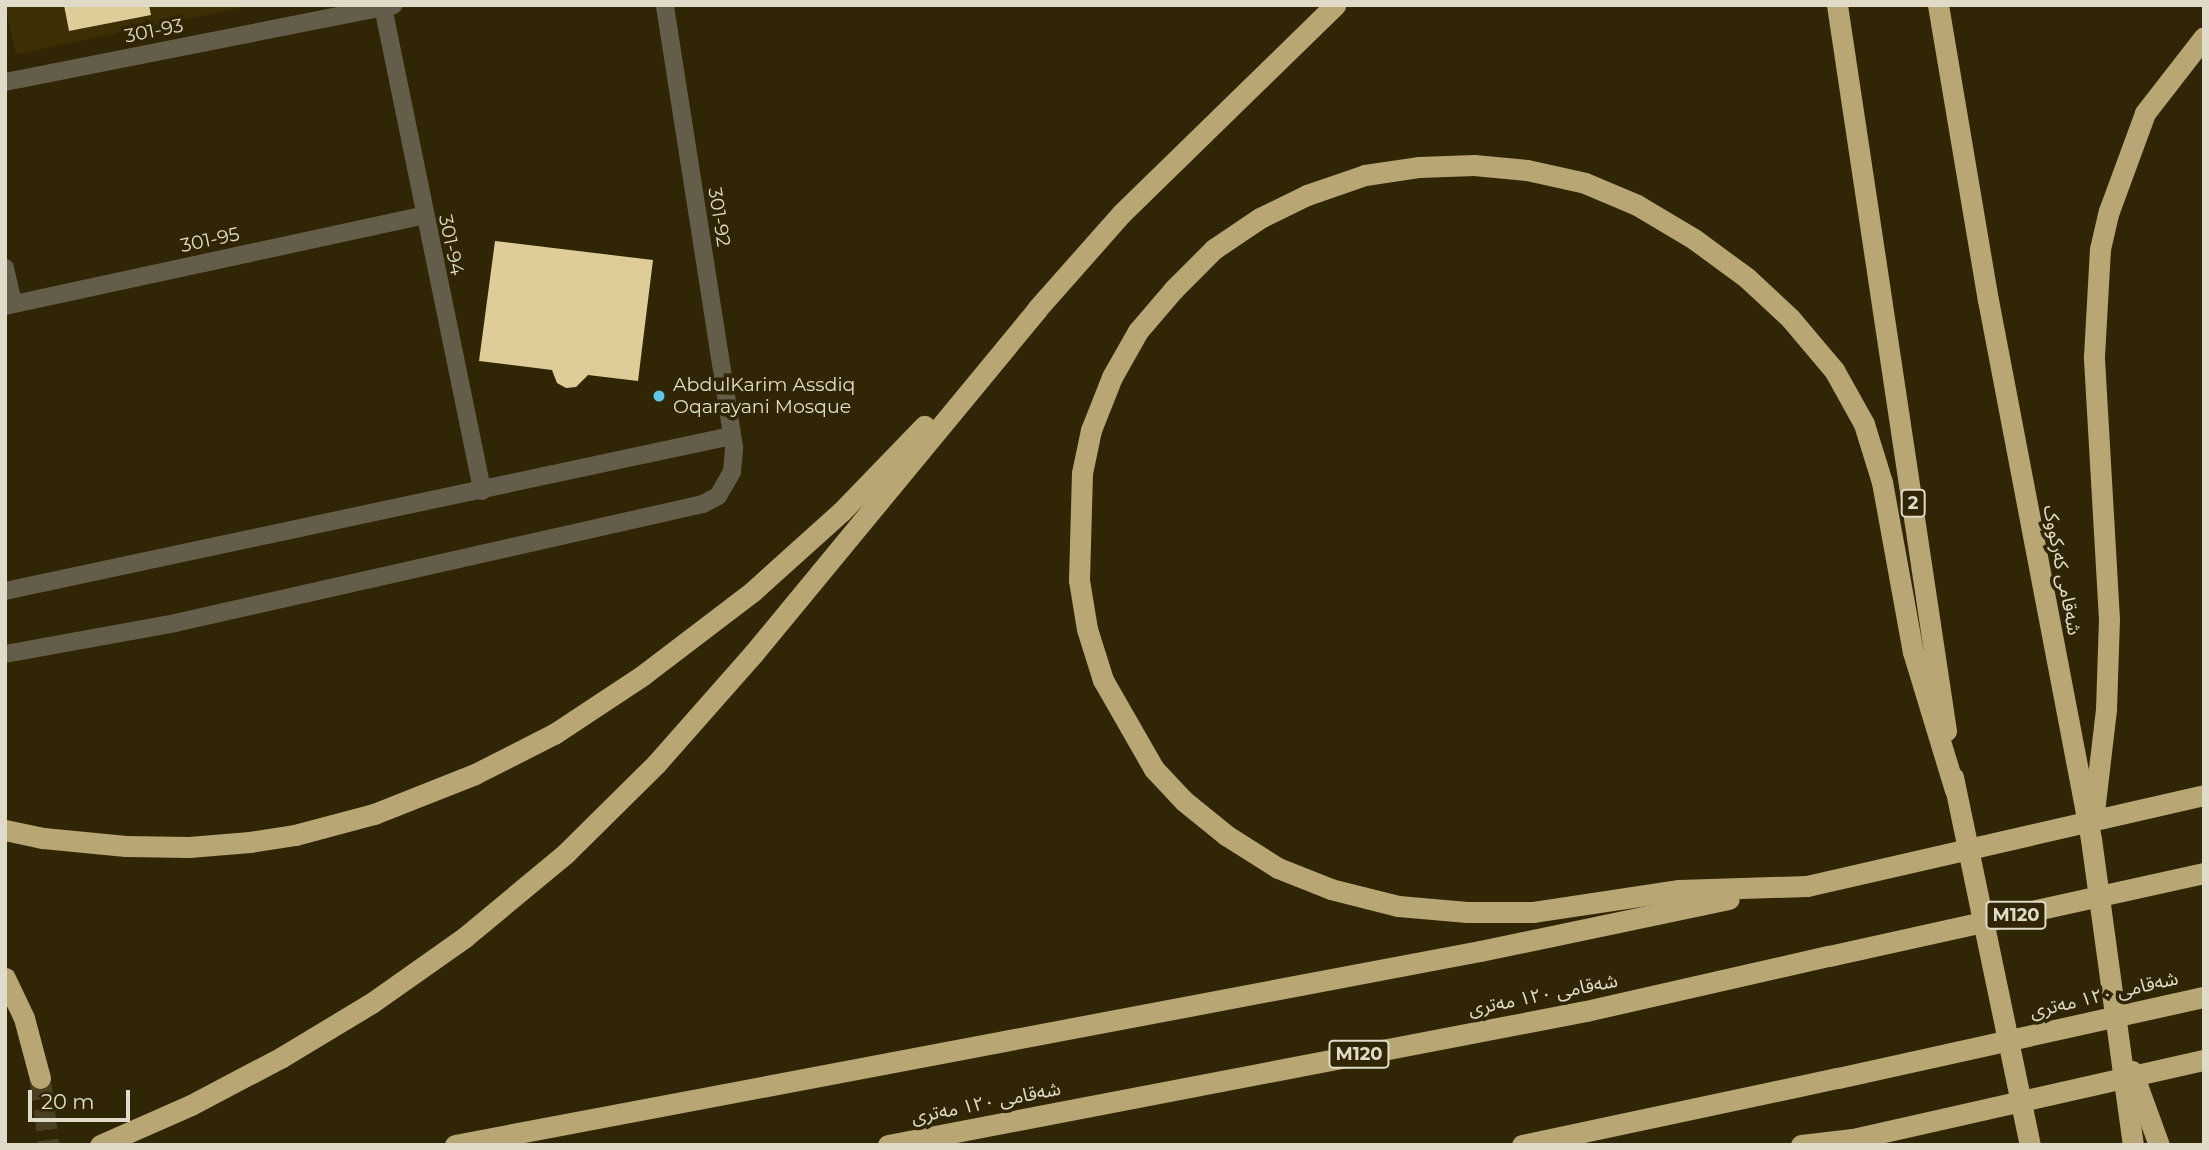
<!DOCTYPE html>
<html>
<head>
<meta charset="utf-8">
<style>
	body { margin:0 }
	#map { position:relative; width:2209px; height:1150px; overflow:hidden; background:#302605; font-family:Montserrat,"Noto Sans Arabic",sans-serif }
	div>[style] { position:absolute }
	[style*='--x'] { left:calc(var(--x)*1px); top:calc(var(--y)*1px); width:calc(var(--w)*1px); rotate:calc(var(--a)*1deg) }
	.built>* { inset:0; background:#3c2f04 }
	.building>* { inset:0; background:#decd99 }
	.highway-tunnel>* { height:21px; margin-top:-10.5px; transform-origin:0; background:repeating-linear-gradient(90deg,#4a4122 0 21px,transparent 0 31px) }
	.street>* { height:18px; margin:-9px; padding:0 9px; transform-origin:9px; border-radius:9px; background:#645d49 }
	.highway>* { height:21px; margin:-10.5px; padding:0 10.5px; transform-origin:10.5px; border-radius:10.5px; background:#b8a774 }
	.highway-bridge>* { height:21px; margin:-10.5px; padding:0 10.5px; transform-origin:10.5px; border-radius:10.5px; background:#b8a774 }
	.dots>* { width:19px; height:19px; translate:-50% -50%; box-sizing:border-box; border:4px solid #302605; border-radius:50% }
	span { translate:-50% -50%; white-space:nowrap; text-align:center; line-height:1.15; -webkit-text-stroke:7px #302605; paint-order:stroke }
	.shield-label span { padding:2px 5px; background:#302605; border:2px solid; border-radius:5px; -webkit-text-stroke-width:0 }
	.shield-label { font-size:18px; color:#e0dbc9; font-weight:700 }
	.street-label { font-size:19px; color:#e0dbc9 }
	.poi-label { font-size:19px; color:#e0dbc9 }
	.left { translate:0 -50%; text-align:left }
	.frame { position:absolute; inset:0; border:7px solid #e0dbc9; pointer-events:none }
	.scale { position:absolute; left:28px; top:1090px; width:102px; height:32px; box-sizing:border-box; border:4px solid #e0dbc9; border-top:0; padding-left:9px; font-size:21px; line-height:24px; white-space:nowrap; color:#e0dbc9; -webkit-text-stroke:5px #302605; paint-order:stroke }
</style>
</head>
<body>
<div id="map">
	<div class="built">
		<i style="clip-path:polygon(5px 5px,255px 5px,16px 54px)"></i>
	</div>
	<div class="building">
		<i style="clip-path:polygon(64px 5px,149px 5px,151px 15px,69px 31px)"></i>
		<i style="clip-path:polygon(495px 241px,653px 260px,638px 381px,588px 375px,576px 387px,566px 388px,557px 383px,552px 370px,479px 361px)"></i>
	</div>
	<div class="highway-tunnel">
		<i style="--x:40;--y:1078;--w:68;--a:82.3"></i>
	</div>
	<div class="street">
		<i style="--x:383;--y:7;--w:494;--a:78.4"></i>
		<i style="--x:5;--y:82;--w:396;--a:-11.2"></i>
		<i style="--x:5;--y:268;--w:37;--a:77"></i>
		<i style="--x:5;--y:306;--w:428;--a:-12.2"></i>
		<i style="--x:5;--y:591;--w:742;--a:-12.05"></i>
		<i style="--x:5;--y:654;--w:173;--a:-10.3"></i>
		<i style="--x:175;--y:623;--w:541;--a:-12.7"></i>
		<i style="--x:703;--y:504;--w:17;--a:-28"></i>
		<i style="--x:718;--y:496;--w:28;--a:-60"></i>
		<i style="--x:732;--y:472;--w:25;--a:-85"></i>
		<i style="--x:734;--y:447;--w:447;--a:-98.9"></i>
	</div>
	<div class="highway">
		<i style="--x:1837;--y:5;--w:734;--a:81.46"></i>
		<i style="--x:1938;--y:5;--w:299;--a:80.4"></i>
		<i style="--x:1988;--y:300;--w:549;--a:79.18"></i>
		<i style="--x:2091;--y:839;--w:309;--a:82.2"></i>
		<i style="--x:1953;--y:777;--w:376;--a:78.2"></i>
		<i style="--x:2093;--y:820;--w:112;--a:-83.3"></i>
		<i style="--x:2106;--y:709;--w:90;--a:-88.1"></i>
		<i style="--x:2109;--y:619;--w:263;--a:-93.3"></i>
		<i style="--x:2094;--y:356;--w:107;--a:-86.8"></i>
		<i style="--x:2100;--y:249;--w:39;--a:-77"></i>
		<i style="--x:2109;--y:211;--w:104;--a:-69.8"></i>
		<i style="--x:2145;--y:113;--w:96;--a:-52.2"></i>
		<i style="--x:5;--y:830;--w:39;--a:12"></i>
		<i style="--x:43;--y:838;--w:83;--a:5.5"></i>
		<i style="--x:126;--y:846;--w:63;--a:0.9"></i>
		<i style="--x:189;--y:847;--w:61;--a:-4.7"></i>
		<i style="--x:250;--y:842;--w:46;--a:-8.8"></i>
		<i style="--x:295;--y:835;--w:82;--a:-14.9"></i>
		<i style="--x:374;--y:814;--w:109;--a:-21.6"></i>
		<i style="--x:475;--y:774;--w:89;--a:-26.9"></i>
		<i style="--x:554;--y:734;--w:107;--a:-33.5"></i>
		<i style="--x:643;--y:675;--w:137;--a:-37.3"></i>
		<i style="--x:752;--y:592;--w:120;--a:-42"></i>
		<i style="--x:841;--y:512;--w:120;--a:-46"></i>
		<i style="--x:1807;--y:886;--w:128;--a:178.2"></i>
		<i style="--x:1679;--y:890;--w:147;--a:171.4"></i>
		<i style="--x:1534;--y:912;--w:67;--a:180"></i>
		<i style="--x:1467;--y:912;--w:69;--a:-175"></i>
		<i style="--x:1398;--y:906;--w:69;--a:-165.8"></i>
		<i style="--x:1331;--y:889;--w:57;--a:-158.4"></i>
		<i style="--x:1278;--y:868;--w:62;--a:-147.6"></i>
		<i style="--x:1226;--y:835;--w:54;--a:-141"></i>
		<i style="--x:1184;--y:801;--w:44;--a:-133.2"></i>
		<i style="--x:1154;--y:769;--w:103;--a:-119.8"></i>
		<i style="--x:1103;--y:680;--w:53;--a:-107.4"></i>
		<i style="--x:1087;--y:629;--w:50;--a:-99.3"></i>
		<i style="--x:1079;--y:580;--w:107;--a:-88.4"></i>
		<i style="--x:1082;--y:473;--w:44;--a:-78.2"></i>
		<i style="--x:1091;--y:430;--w:57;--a:-68.4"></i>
		<i style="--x:1112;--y:377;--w:53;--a:-60.5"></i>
		<i style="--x:1138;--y:331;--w:55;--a:-49.4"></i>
		<i style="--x:1174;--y:289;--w:57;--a:-45"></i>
		<i style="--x:1214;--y:249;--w:55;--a:-34"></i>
		<i style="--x:1260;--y:218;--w:52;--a:-26.1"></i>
		<i style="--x:1307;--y:195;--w:61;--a:-19"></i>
		<i style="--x:1365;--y:175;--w:55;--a:-8.4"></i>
		<i style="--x:1419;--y:167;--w:55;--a:-2.1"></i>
		<i style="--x:1474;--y:165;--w:53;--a:5.4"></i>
		<i style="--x:1527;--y:170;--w:59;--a:12.6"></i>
		<i style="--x:1585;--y:183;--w:56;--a:22.9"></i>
		<i style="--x:1637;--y:205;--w:66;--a:30.8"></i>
		<i style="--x:1694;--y:239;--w:66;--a:36.3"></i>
		<i style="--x:1747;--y:278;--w:59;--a:42.9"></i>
		<i style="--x:1790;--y:318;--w:68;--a:49.8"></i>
		<i style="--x:1834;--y:370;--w:62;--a:60.9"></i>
		<i style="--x:1864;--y:424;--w:61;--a:72.8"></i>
		<i style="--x:1882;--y:482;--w:173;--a:79.7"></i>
		<i style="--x:1913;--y:652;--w:144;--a:73.1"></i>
		<i style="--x:5;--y:978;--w:44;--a:64.6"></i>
		<i style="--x:24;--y:1018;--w:62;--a:75.1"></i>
		<i style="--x:2132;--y:1071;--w:79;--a:70"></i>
		<i style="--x:100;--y:1145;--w:99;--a:-23.7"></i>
		<i style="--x:191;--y:1105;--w:103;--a:-27.8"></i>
		<i style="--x:282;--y:1057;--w:106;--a:-31.1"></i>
		<i style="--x:373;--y:1002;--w:113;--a:-35.2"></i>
		<i style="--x:465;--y:937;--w:131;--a:-39.7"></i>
		<i style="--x:566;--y:853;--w:127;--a:-44.7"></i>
		<i style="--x:656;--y:764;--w:147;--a:-48.6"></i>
		<i style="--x:753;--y:654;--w:447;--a:-50.5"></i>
		<i style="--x:1037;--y:309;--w:128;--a:-48.5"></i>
		<i style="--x:1122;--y:213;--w:298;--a:-44.3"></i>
		<i style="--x:455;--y:1145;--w:1043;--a:-10.72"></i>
		<i style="--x:1480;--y:951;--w:254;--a:-11.8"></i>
		<i style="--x:888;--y:1145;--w:711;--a:-10.87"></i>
		<i style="--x:1586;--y:1011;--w:249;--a:-12.8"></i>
		<i style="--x:1522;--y:1145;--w:323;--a:-12"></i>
		<i style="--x:1801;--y:1145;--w:52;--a:-6.6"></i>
	</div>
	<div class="highway-bridge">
		<i style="--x:1807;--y:886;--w:407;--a:-12.9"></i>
		<i style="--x:1829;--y:956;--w:384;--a:-12.5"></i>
		<i style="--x:1838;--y:1078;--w:375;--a:-12.5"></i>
		<i style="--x:1853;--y:1139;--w:360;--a:-12.7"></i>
	</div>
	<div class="dots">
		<i style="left:659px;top:396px;background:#5ac8e6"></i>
	</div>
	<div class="shield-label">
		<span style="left:1913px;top:503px">2</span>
		<span style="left:2016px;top:915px">M120</span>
		<span style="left:1359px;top:1054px">M120</span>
	</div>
	<div class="street-label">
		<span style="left:154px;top:31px;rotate:-11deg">301-93</span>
		<span style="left:719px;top:217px;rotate:81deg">301-92</span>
		<span style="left:210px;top:240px;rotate:-12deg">301-95</span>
		<span style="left:451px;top:245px;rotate:78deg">301-94</span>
		<span style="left:2062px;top:570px;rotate:79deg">شەقامی کەرکووک</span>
		<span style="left:1543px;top:995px;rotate:-11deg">شەقامی ١٢٠ مەتری</span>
		<span style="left:2104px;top:995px;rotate:-13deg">شەقامی ١٢٠ مەتری</span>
		<span style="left:986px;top:1103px;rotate:-11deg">شەقامی ١٢٠ مەتری</span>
	</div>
	<div class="poi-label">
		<span class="left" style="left:673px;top:396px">AbdulKarim Assdiq<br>Oqarayani Mosque</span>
	</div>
	<div class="frame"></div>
	<div class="scale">20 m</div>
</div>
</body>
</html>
